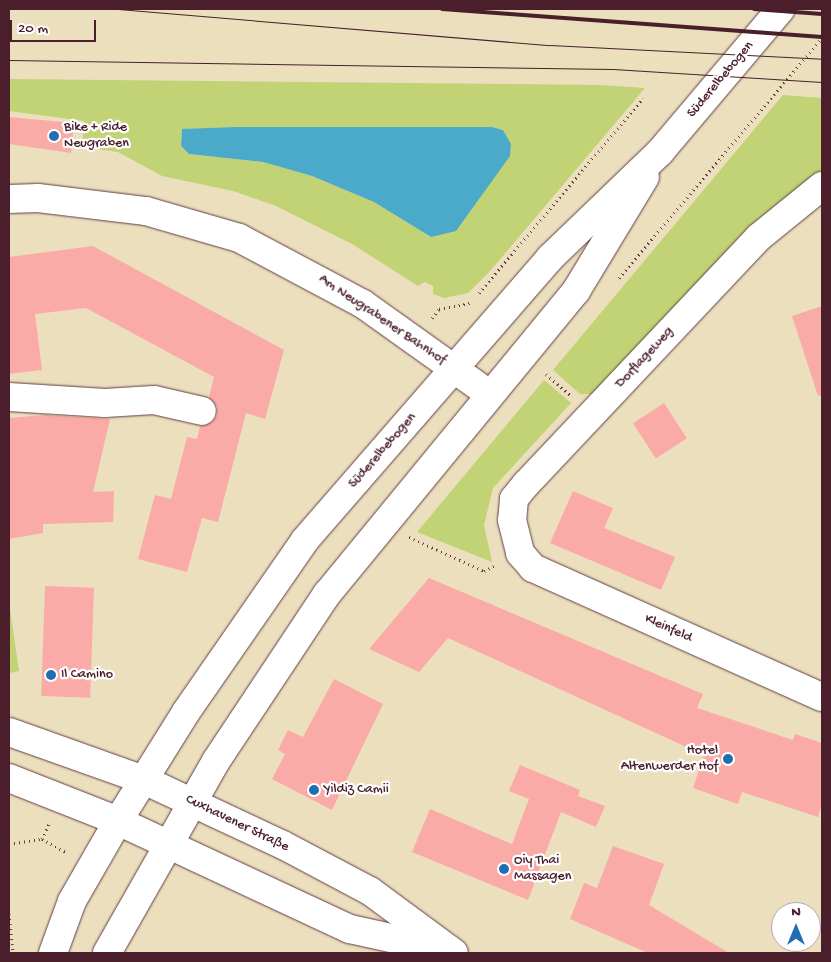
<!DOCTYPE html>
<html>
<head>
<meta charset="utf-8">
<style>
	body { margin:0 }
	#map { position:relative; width:831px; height:962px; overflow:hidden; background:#ebdfbe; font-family:"Gochi Hand",sans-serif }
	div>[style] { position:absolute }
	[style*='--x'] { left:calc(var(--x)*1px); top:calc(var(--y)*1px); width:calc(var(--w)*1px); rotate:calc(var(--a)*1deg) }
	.green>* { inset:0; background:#c1d375 }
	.water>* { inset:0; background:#4ba9ca }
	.building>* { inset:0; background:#fbaba7; transform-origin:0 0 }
	.path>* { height:3px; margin-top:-1.5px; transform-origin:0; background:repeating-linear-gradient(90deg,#623c41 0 1px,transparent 0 5px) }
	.roads { filter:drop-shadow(0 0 1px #623c41) drop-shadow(0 0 1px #623c41) }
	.minor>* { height:28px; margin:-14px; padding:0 14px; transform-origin:14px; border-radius:14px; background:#fff }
	.major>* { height:28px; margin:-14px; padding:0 14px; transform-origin:14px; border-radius:14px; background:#fff }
	.tram>* { height:1px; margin:-0.5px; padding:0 0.5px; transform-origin:0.5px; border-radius:0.5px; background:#4a1f2b }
	.rail>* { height:4px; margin:-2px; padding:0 2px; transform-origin:2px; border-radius:2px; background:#4a1f2b }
	.dots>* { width:14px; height:14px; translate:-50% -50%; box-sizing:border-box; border:2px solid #fff; border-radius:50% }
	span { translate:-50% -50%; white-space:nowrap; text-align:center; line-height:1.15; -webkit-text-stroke:4.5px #fff; paint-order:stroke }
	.street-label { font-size:14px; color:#4a1f2b }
	.poi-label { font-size:14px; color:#4a1f2b }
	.left { translate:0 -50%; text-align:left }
	.right { translate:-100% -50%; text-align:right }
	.frame { position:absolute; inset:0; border:10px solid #4a1f2b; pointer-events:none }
	.north { position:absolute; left:771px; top:902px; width:50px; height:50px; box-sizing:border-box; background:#fff; border:1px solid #b7a5aa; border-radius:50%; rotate:0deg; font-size:14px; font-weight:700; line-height:20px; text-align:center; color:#4a1f2b }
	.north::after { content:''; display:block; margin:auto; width:18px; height:22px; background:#1f6fb2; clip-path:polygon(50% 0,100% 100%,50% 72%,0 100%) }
	.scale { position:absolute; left:10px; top:20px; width:86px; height:22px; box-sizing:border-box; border:2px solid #4a1f2b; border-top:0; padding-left:6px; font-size:15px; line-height:18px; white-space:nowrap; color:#4a1f2b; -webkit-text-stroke:4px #fff; paint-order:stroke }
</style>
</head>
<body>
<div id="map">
	<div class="green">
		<i style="clip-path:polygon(evenodd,9px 79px,600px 85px,645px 88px,491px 270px,468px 293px,444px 298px,433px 294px,433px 286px,425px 282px,418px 286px,352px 244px,276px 206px,233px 191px,162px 176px,118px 152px,82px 147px,84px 121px,9px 111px,9px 79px,492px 127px,503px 130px,511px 144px,510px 156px,431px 237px,374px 202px,312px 176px,263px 162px,189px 154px,181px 146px,182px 129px,492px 127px)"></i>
		<i style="clip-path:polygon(783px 95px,822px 98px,822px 171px,749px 229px,593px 394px,580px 394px,553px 370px)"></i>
		<i style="clip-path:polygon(544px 380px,571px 403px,493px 488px,484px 525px,492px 562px,417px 532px)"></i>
		<i style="clip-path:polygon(9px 602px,19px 671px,9px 673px)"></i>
	</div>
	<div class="water">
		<i style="clip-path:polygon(237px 127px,492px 127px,503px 130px,511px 144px,510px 156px,456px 231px,431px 237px,374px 202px,312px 176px,263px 162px,189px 154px,181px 146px,182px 129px)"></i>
	</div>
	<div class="building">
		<i style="clip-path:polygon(9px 117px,74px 123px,71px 153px,9px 144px)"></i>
		<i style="clip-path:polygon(93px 246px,284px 350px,265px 419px,246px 413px,218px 522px,202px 518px,187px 572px,138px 559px,155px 495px,171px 499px,187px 437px,197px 439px,200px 426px,213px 422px,217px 415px,217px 406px,209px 397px,214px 377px,86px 308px,35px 314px,42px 370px,9px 374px,9px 257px)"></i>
		<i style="clip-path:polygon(822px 306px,822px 395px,818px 396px,792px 316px)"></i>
		<i style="left:664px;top:403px;width:42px;height:37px;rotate:57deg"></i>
		<i style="clip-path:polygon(44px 415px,110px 419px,93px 492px,114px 491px,113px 522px,43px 524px,43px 533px,9px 539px,9px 418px)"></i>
		<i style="clip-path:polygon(573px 491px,613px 508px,604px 528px,675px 557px,661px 590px,550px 543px)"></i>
		<i style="clip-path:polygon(429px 578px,703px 694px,697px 708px,793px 740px,795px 734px,822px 743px,822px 804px,818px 817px,742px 792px,738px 804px,693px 788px,704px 755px,448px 638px,419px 672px,369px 649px)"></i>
		<i style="left:45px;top:586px;width:49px;height:110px;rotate:2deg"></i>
		<i style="clip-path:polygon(334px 679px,383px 704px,332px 810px,272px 779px,285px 754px,278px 750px,288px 730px,303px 737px)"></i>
		<i style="clip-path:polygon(520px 765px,580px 790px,578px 796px,605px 806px,596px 827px,561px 812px,528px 900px,412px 852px,430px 809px,512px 844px,529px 799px,509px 791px)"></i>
		<i style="clip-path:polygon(613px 846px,664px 864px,649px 905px,729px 953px,648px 953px,570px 919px,584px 883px,597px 888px)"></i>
	</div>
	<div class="path">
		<i style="--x:619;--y:278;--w:314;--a:-49.8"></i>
		<i style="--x:479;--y:293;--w:255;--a:-49.9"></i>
		<i style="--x:432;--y:318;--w:11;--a:-52"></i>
		<i style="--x:439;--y:309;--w:32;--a:-11"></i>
		<i style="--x:546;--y:374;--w:33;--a:41"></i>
		<i style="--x:409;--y:537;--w:82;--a:24.4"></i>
		<i style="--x:484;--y:571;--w:13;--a:-27"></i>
		<i style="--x:42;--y:839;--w:17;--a:-65"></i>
		<i style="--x:9;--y:844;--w:33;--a:-9"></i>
		<i style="--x:42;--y:839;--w:29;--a:29"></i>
		<i style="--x:9;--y:914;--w:39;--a:84"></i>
	</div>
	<div class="roads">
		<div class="minor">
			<i style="--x:822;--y:186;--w:81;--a:141"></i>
			<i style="--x:759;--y:237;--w:340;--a:133.3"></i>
			<i style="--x:526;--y:484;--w:19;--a:129"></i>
			<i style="--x:514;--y:499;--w:21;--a:95"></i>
			<i style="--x:512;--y:520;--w:34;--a:76"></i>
			<i style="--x:520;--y:553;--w:20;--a:49"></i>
			<i style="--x:533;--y:568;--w:316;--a:24.1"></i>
			<i style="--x:9;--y:199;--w:29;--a:-2"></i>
			<i style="--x:38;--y:198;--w:109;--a:6.9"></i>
			<i style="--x:146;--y:211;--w:97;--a:16.2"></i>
			<i style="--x:239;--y:238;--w:140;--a:28"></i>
			<i style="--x:363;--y:304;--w:155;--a:35.5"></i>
			<i style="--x:9;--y:397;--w:96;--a:3.6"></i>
			<i style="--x:105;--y:403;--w:49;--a:-3.5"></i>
			<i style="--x:154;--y:400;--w:49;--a:12.9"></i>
			<i style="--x:53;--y:953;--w:55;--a:-69.9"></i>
			<i style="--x:72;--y:901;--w:92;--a:-60.1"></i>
			<i style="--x:107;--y:953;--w:125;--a:-60.4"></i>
		</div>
		<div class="major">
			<i style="--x:9;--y:732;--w:143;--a:19.6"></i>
			<i style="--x:144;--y:780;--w:153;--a:25.1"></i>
			<i style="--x:283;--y:845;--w:98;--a:27.9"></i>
			<i style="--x:370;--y:891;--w:104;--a:36.4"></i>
			<i style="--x:9;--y:778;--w:117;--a:21.5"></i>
			<i style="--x:118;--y:821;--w:256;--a:25"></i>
			<i style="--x:350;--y:929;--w:93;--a:12.4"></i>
			<i style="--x:118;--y:821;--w:128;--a:-58"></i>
			<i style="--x:186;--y:712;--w:209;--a:-55.3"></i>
			<i style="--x:305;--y:540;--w:374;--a:-49"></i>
			<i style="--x:550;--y:258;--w:153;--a:-43.9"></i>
			<i style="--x:660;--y:152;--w:187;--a:-49.8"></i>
			<i style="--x:169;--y:844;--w:95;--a:-60.5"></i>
			<i style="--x:216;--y:761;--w:201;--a:-56.4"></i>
			<i style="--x:327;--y:594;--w:392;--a:-50.6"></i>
			<i style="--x:576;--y:291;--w:133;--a:-58.8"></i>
		</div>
	</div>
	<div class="tram">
		<i style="--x:118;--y:9;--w:433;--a:4.8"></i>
		<i style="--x:550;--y:45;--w:272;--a:2.9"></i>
		<i style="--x:9;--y:60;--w:604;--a:0.85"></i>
		<i style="--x:613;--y:69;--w:209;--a:3.6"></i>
	</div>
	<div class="rail">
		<i style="--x:442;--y:9;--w:381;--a:4.2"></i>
		<i style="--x:754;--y:9;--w:68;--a:4.2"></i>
	</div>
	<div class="dots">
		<i style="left:54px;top:136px;background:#1f6fb2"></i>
		<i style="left:51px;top:675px;background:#1f6fb2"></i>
		<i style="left:728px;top:759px;background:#1f6fb2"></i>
		<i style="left:314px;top:790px;background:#1f6fb2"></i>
		<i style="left:504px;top:869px;background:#1f6fb2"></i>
	</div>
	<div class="street-label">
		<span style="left:721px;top:80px;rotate:-50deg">Süderelbebogen</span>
		<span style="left:382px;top:320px;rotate:34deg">Am Neugrabener Bahnhof</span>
		<span style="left:645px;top:358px;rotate:-47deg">Dorflageweg</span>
		<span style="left:383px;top:451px;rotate:-49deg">Süderelbebogen</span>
		<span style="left:668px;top:629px;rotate:24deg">Kleinfeld</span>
		<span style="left:237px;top:824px;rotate:26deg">Cuxhavener Straße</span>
	</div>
	<div class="poi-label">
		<span class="left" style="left:64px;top:136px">Bike + Ride<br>Neugraben</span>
		<span class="left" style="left:61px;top:675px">Il Camino</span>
		<span class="right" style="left:718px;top:759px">Hotel<br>Altenwerder Hof</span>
		<span class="left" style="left:324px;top:790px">Yildiz Camii</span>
		<span class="left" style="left:514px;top:869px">Oiy Thai<br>Massagen</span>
	</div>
	<div class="frame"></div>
	<div class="north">N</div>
	<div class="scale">20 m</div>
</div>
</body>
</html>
